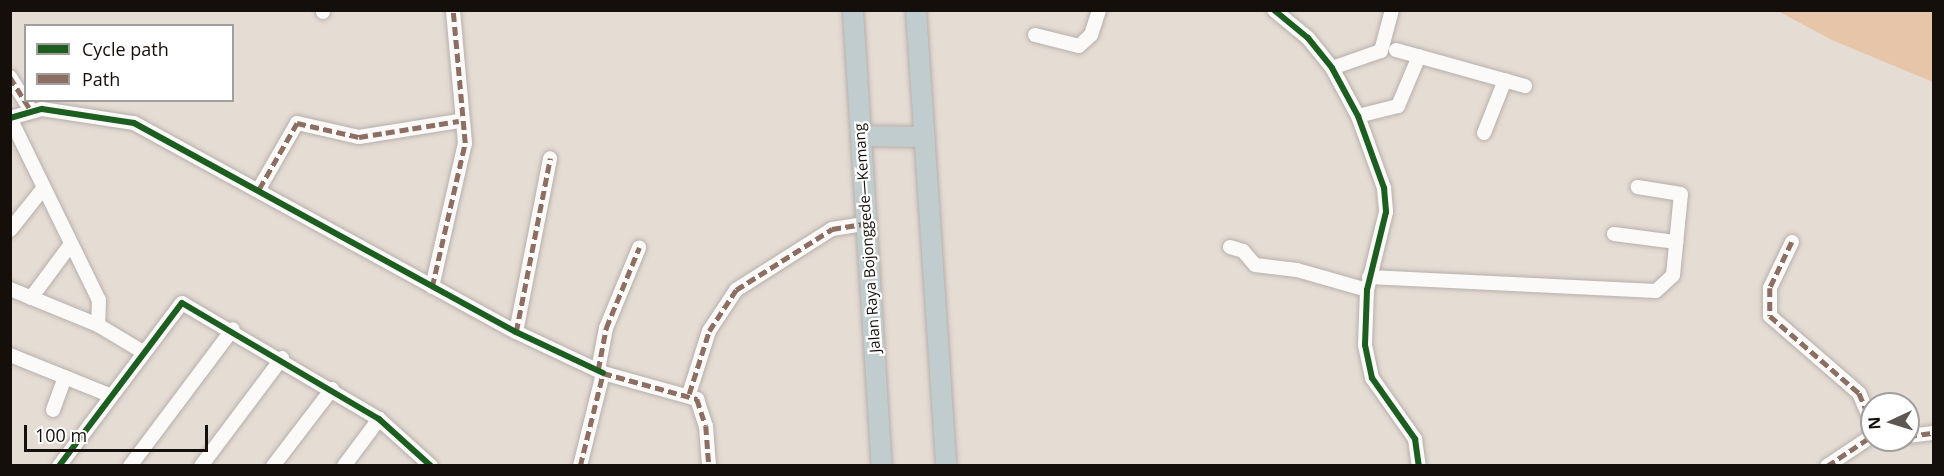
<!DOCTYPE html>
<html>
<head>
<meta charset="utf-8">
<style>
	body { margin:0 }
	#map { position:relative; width:1944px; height:476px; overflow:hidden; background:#e5dcd4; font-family:"Open Sans",sans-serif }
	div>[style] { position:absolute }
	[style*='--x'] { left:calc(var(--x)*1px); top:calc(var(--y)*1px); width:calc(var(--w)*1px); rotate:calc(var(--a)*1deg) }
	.green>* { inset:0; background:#e6c5a8 }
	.roads { filter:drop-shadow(0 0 2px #b6afaa) drop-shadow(0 0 2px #b6afaa) }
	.minor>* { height:14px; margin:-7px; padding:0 7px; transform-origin:7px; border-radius:7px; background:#fbfaf9 }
	.highway>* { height:20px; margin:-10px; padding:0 10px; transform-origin:10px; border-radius:10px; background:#c0cccd }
	.quiet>* { height:4.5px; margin-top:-2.25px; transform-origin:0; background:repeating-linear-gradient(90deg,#8d6e63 0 9px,transparent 0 13.5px) }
	.cycleway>* { height:6px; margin:-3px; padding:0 3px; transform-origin:3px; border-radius:3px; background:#1b5e20 }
	span { translate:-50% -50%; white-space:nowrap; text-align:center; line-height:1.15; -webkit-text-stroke:4.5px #fff; paint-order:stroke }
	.street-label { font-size:15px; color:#140f0a }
	.frame { position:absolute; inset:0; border:12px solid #140f0a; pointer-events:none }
	.legend { position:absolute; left:24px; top:24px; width:210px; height:78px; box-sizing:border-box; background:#fff; border:2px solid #a19f9d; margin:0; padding:8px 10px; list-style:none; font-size:18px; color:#140f0a }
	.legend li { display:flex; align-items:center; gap:12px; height:30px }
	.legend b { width:30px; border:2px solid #a19f9d }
	.north { position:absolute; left:1860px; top:392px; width:60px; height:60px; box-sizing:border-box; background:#fff; border:2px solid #a19f9d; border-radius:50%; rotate:266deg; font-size:16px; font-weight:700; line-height:24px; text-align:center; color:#140f0a }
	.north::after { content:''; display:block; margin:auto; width:21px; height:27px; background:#5d5751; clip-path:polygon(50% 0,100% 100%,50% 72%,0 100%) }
	.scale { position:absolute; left:24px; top:425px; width:184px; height:27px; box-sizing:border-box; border:3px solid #140f0a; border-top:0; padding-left:8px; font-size:18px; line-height:21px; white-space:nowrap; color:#140f0a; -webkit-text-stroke:4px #fff; paint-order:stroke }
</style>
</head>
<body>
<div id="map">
	<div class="green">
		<i style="clip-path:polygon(1778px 11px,1933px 11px,1933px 82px,1832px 40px)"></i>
	</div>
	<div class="roads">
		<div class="minor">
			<i style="--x:1274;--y:10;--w:44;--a:39.5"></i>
			<i style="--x:1308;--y:38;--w:38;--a:51"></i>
			<i style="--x:1332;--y:68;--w:55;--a:61.6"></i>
			<i style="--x:1358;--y:116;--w:77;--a:70.1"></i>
			<i style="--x:1384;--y:188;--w:24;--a:85"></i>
			<i style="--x:1386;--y:212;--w:80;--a:103.7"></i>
			<i style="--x:1367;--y:290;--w:55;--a:92.1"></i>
			<i style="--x:1365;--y:345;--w:34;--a:78"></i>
			<i style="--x:1372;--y:378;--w:75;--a:54.8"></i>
			<i style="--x:1415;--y:439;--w:27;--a:82"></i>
			<i style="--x:323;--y:12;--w:2;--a:-90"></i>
			<i style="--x:1035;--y:35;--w:45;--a:14"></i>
			<i style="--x:1079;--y:46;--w:16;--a:-43"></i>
			<i style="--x:1091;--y:35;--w:26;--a:-72"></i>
			<i style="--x:1396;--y:50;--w:134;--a:15.6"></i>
			<i style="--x:1332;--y:68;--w:52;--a:-19.1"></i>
			<i style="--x:1381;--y:51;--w:42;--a:-75"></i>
			<i style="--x:10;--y:77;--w:39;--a:58"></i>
			<i style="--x:1358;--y:116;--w:41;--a:-14"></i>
			<i style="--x:1398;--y:106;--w:54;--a:-67.2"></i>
			<i style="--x:10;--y:118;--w:33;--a:-16"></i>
			<i style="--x:42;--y:109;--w:93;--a:8.7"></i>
			<i style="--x:134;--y:123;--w:435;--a:28.7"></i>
			<i style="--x:516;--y:332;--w:96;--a:25.2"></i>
			<i style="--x:13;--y:124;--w:196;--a:64"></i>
			<i style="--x:99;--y:300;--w:25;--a:92"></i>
			<i style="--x:98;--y:325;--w:52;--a:31"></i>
			<i style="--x:1484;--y:133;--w:57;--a:-68.4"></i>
			<i style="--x:259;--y:189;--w:76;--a:-60.1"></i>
			<i style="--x:297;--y:123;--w:64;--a:12.7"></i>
			<i style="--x:359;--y:137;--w:101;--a:-9.1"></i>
			<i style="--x:10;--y:230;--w:51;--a:-51.3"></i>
			<i style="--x:1614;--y:234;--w:63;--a:7.4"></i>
			<i style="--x:1792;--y:242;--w:51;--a:115.6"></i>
			<i style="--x:1770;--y:288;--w:28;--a:90"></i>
			<i style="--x:1770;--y:316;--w:118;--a:40.9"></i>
			<i style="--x:1859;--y:393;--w:34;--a:67"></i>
			<i style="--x:1230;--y:247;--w:14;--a:17"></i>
			<i style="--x:1243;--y:251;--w:18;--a:49"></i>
			<i style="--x:1255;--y:265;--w:42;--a:6.8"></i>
			<i style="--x:1297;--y:270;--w:73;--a:15.9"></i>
			<i style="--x:1369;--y:277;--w:287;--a:2.8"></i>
			<i style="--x:1656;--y:291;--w:23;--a:-43"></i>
			<i style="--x:1673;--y:275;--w:81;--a:-84.4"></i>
			<i style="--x:1681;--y:194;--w:44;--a:-170.8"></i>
			<i style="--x:432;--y:287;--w:148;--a:-77.1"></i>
			<i style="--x:465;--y:143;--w:134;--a:-95.2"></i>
			<i style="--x:10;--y:289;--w:95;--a:22.2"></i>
			<i style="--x:31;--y:298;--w:67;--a:-53.5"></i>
			<i style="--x:516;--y:332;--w:177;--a:-78.9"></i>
			<i style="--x:10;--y:355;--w:107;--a:22"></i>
			<i style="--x:598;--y:370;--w:43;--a:-79.2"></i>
			<i style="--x:606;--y:328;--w:87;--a:-67.6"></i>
			<i style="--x:689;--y:394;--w:66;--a:-72.4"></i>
			<i style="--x:709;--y:331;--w:49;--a:-56.6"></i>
			<i style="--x:736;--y:290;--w:114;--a:-32.4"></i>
			<i style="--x:832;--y:229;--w:33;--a:-9"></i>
			<i style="--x:53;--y:410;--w:35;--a:-70"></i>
			<i style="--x:1908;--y:436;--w:26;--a:-7"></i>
			<i style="--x:59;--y:466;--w:204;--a:-53"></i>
			<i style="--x:182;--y:303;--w:229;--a:30.5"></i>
			<i style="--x:379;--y:419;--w:70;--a:42.1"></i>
			<i style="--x:130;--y:466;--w:171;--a:-53.1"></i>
			<i style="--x:201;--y:466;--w:135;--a:-53.1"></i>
			<i style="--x:273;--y:466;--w:97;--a:-52.5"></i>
			<i style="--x:344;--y:466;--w:59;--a:-53.3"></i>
			<i style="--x:580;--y:466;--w:96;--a:-76.1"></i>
			<i style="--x:603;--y:373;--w:98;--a:15.5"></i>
			<i style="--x:697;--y:399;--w:28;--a:72"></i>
			<i style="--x:706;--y:426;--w:40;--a:85.7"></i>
			<i style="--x:1827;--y:466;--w:54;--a:-33.7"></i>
		</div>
		<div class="highway">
			<i style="--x:853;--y:10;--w:457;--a:86.4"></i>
			<i style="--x:916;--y:10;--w:457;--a:86.2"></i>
			<i style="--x:861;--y:136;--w:64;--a:0.9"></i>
		</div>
	</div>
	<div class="quiet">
		<i style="--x:323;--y:12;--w:2;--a:-90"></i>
		<i style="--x:10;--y:77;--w:39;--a:58"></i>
		<i style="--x:259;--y:189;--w:76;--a:-60.1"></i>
		<i style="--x:297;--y:123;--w:64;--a:12.7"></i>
		<i style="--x:359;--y:137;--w:101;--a:-9.1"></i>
		<i style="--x:1792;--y:242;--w:51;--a:115.6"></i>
		<i style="--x:1770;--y:288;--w:28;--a:90"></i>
		<i style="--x:1770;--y:316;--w:118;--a:40.9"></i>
		<i style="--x:1859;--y:393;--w:34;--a:67"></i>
		<i style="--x:432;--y:287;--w:148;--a:-77.1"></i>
		<i style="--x:465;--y:143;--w:134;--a:-95.2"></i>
		<i style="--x:516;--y:332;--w:177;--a:-78.9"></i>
		<i style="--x:598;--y:370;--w:43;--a:-79.2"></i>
		<i style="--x:606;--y:328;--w:87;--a:-67.6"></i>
		<i style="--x:689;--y:394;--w:66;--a:-72.4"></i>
		<i style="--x:709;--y:331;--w:49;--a:-56.6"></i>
		<i style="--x:736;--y:290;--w:114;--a:-32.4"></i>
		<i style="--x:832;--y:229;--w:33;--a:-9"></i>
		<i style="--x:1908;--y:436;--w:26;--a:-7"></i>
		<i style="--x:580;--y:466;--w:96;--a:-76.1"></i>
		<i style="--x:603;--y:373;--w:98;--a:15.5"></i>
		<i style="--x:697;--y:399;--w:28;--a:72"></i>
		<i style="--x:706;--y:426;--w:40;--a:85.7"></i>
		<i style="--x:1827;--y:466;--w:54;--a:-33.7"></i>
	</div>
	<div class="cycleway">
		<i style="--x:1274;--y:10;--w:44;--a:39.5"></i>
		<i style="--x:1308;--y:38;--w:38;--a:51"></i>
		<i style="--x:1332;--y:68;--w:55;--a:61.6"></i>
		<i style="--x:1358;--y:116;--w:77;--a:70.1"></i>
		<i style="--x:1384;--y:188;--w:24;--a:85"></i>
		<i style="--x:1386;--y:212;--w:80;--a:103.7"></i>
		<i style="--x:1367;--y:290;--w:55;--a:92.1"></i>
		<i style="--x:1365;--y:345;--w:34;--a:78"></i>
		<i style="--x:1372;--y:378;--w:75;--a:54.8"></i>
		<i style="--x:1415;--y:439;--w:27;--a:82"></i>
		<i style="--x:10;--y:118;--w:33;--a:-16"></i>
		<i style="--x:42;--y:109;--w:93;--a:8.7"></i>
		<i style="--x:134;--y:123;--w:435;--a:28.7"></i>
		<i style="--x:516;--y:332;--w:96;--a:25.2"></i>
		<i style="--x:59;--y:466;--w:204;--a:-53"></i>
		<i style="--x:182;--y:303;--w:229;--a:30.5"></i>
		<i style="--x:379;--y:419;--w:70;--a:42.1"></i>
	</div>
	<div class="street-label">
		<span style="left:867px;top:238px;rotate:-94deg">Jalan Raya Bojonggede—Kemang</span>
	</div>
	<div class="frame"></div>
	<ul class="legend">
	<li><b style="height:8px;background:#1b5e20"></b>Cycle path</li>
	<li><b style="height:8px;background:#8d6e63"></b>Path</li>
	</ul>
	<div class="north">N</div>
	<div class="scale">100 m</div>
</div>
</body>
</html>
